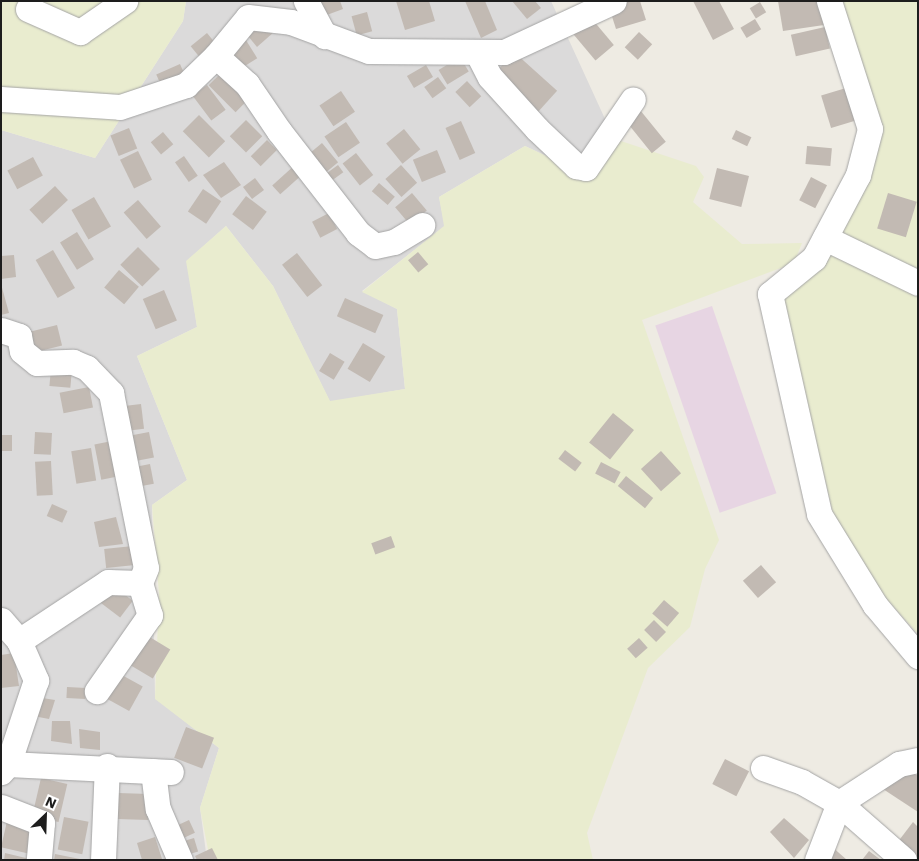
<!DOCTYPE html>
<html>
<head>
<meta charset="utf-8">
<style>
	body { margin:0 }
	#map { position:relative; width:919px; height:861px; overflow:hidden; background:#eeebe3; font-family:"Work Sans",sans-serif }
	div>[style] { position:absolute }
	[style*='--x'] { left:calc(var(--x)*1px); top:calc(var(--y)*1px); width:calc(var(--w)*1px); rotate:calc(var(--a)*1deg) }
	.residential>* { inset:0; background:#dbdada }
	.industrial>* { inset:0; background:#e7d5e3; transform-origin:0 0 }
	.farmland>* { inset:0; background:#e9eccf }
	.building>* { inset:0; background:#c2bab3; transform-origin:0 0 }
	.roads { filter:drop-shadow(0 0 1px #a4a4a4) drop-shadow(0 0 1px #a4a4a4) }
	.minor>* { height:25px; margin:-12.5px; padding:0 12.5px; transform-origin:12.5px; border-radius:12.5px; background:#fff }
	span { translate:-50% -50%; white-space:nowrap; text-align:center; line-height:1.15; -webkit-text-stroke:4px #fff; paint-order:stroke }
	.frame { position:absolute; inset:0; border:2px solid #1d1d1d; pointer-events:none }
	.north { position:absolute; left:20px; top:791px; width:50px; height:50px; -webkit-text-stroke:4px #fff; paint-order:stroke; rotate:24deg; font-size:14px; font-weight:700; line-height:20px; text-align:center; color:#1d1d1d }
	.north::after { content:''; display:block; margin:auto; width:18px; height:22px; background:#1d1d1d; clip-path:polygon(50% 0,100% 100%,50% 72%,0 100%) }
</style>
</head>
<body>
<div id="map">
	<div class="residential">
		<i style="clip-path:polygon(186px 1px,551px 1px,611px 132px,591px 177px,525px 146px,439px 197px,445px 226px,362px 291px,397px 309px,405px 389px,330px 402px,273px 286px,226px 226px,187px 261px,197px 327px,137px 356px,187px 480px,152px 505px,155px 698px,219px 748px,200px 808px,207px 860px,1px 860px,1px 130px,95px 158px,183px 21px)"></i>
	</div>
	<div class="industrial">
		<i style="left:712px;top:306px;width:198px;height:60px;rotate:71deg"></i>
	</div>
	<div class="farmland">
		<i style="clip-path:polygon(1px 1px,186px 1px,183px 21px,95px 158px,1px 130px)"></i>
		<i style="clip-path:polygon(840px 1px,918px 1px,918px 634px,881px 593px,834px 518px,782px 297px,865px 179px)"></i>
		<i style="clip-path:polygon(618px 140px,696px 166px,704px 177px,693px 202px,742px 244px,802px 243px,794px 263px,642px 320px,719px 540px,705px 569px,690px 627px,648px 668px,587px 833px,593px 860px,210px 860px,200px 808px,219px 748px,155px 699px,159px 594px,152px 505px,187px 480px,137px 356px,197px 327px,186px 261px,226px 226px,273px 286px,330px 401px,405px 389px,397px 309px,362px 292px,444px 226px,439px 197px,525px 146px,591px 177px)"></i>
	</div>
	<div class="building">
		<i style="clip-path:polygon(309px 1px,340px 1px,343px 9px,316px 19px)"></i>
		<i style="clip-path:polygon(396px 1px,429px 1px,435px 21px,405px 30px)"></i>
		<i style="clip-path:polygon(465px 1px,485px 1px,497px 30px,481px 38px)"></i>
		<i style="clip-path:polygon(512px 1px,535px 1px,541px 8px,527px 19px)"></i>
		<i style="clip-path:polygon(630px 1px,640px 1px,646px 20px,616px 29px,609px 7px)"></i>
		<i style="clip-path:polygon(693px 1px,719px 1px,734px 29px,713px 40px)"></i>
		<i style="clip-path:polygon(778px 1px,820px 1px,824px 25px,783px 31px)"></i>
		<i style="left:760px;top:2px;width:12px;height:12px;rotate:59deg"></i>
		<i style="left:367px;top:12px;width:20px;height:16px;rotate:75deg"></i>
		<i style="left:592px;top:19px;width:34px;height:24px;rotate:50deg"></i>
		<i style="left:755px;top:19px;width:12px;height:17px;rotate:59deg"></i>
		<i style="clip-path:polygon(253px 22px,274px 32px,257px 47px,243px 30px)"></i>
		<i style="left:825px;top:27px;width:22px;height:35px;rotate:77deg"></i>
		<i style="left:639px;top:32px;width:18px;height:21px;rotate:43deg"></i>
		<i style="left:207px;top:33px;width:21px;height:21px;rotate:51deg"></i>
		<i style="left:244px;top:37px;width:25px;height:27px;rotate:58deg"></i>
		<i style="left:514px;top:52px;width:58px;height:29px;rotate:42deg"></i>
		<i style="left:460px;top:57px;width:17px;height:25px;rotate:59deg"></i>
		<i style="left:180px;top:64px;width:12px;height:26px;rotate:66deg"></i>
		<i style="left:426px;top:65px;width:14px;height:22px;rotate:60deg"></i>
		<i style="left:220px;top:74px;width:38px;height:16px;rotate:45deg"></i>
		<i style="left:438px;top:77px;width:14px;height:17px;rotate:54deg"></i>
		<i style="left:467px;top:81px;width:21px;height:16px;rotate:47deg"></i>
		<i style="left:207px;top:85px;width:31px;height:18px;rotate:53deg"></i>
		<i style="left:846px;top:88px;width:34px;height:26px;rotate:73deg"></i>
		<i style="left:341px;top:91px;width:25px;height:26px;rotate:56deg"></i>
		<i style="left:640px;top:110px;width:41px;height:18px;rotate:51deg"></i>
		<i style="left:199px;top:115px;width:37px;height:23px;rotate:45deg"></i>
		<i style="left:246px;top:120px;width:23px;height:23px;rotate:45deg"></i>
		<i style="left:461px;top:121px;width:35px;height:17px;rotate:66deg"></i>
		<i style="left:346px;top:122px;width:25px;height:26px;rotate:56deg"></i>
		<i style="left:129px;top:128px;width:22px;height:20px;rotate:68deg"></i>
		<i style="left:404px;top:129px;width:26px;height:23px;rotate:51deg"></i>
		<i style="left:736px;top:130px;width:17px;height:10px;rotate:25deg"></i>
		<i style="left:163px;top:132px;width:16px;height:16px;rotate:50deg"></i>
		<i style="left:267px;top:140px;width:14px;height:23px;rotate:45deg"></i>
		<i style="left:322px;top:143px;width:25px;height:23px;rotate:50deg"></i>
		<i style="left:807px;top:146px;width:25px;height:18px;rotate:5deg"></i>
		<i style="left:437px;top:150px;width:24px;height:26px;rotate:68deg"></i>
		<i style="left:138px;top:151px;width:32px;height:20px;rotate:64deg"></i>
		<i style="left:356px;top:153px;width:28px;height:17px;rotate:52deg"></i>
		<i style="left:184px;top:156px;width:24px;height:11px;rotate:55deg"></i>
		<i style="left:33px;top:157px;width:21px;height:29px;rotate:62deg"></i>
		<i style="clip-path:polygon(224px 162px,241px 185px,221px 198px,203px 175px)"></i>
		<i style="left:296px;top:164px;width:12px;height:32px;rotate:48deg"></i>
		<i style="left:338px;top:165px;width:9px;height:20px;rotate:54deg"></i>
		<i style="left:401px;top:165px;width:24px;height:21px;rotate:48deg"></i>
		<i style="left:717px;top:168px;width:33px;height:32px;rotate:14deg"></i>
		<i style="left:811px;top:177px;width:18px;height:26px;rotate:27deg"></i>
		<i style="left:255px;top:178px;width:15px;height:15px;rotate:53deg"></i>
		<i style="left:379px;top:183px;width:21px;height:11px;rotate:41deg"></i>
		<i style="left:55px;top:186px;width:19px;height:35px;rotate:47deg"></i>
		<i style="left:203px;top:189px;width:22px;height:27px;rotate:34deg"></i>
		<i style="left:412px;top:193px;width:23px;height:22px;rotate:50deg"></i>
		<i style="left:888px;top:193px;width:30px;height:37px;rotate:17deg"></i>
		<i style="left:246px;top:196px;width:26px;height:23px;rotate:37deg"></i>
		<i style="left:94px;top:197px;width:34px;height:26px;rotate:60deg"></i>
		<i style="left:138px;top:200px;width:35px;height:19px;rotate:49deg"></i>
		<i style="left:329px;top:213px;width:18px;height:19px;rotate:63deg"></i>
		<i style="left:77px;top:232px;width:32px;height:20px;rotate:58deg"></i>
		<i style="left:138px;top:247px;width:31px;height:25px;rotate:45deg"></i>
		<i style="left:53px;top:250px;width:44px;height:20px;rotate:60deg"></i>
		<i style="left:418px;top:252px;width:16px;height:13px;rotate:50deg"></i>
		<i style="left:297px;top:253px;width:41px;height:19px;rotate:52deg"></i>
		<i style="clip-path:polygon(14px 255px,16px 277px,1px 279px,1px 256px)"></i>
		<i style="left:119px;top:270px;width:26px;height:23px;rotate:40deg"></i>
		<i style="clip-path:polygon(1px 284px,9px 313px,1px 315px)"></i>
		<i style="left:164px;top:290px;width:33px;height:23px;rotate:67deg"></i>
		<i style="left:345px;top:298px;width:42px;height:20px;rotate:24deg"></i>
		<i style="left:57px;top:325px;width:21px;height:29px;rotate:76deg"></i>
		<i style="left:363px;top:343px;width:26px;height:30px;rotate:31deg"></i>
		<i style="left:330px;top:353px;width:17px;height:21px;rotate:31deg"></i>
		<i style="left:51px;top:368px;width:21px;height:18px;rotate:5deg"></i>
		<i style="left:89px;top:387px;width:21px;height:30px;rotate:79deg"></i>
		<i style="left:141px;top:404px;width:25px;height:23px;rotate:83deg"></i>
		<i style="left:613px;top:413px;width:27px;height:38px;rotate:39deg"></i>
		<i style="left:35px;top:432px;width:17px;height:22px;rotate:3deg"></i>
		<i style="left:149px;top:432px;width:26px;height:24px;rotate:79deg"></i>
		<i style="left:1px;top:435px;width:11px;height:16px"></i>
		<i style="left:117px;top:440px;width:36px;height:23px;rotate:79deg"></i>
		<i style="left:91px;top:448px;width:33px;height:20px;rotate:81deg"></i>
		<i style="left:565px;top:450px;width:21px;height:11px;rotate:37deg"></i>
		<i style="left:661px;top:451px;width:30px;height:27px;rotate:48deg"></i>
		<i style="left:51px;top:461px;width:34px;height:16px;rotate:87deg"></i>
		<i style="left:601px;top:462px;width:22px;height:13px;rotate:27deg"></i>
		<i style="left:150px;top:464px;width:20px;height:18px;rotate:79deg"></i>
		<i style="left:626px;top:476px;width:35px;height:13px;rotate:39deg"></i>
		<i style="left:52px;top:504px;width:17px;height:13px;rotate:24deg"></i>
		<i style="clip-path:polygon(116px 517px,123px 544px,99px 547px,94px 522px)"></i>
		<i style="left:391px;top:536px;width:12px;height:21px;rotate:70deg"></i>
		<i style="left:133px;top:546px;width:19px;height:29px;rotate:84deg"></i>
		<i style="left:761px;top:565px;width:23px;height:24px;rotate:49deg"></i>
		<i style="left:108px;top:582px;width:31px;height:21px;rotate:37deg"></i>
		<i style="left:664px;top:600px;width:20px;height:18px;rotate:41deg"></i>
		<i style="left:654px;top:620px;width:17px;height:14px;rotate:45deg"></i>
		<i style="left:148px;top:636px;width:26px;height:34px;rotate:31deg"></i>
		<i style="left:639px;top:638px;width:13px;height:16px;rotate:48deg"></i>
		<i style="clip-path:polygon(14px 653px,19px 686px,1px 688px,1px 655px)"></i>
		<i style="left:120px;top:674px;width:26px;height:28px;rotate:29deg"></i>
		<i style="left:67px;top:687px;width:19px;height:11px;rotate:3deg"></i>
		<i style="clip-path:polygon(36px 697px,55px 700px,49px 719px,28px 715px)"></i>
		<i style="clip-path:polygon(52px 721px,70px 721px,72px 744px,51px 741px)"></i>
		<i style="left:186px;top:727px;width:30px;height:33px;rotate:21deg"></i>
		<i style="clip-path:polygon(79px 729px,100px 732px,100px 750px,80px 748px)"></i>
		<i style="left:725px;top:759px;width:27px;height:28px;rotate:27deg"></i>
		<i style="clip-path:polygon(899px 764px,918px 776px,918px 812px,883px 789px)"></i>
		<i style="left:41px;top:778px;width:27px;height:39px;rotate:13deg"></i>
		<i style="left:118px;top:793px;width:31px;height:26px;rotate:2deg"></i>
		<i style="left:8px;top:817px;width:28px;height:31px;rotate:13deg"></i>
		<i style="left:64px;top:817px;width:25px;height:33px;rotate:11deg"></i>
		<i style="clip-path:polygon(784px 818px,809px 840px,794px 858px,770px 832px)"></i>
		<i style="left:189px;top:820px;width:14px;height:15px;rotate:65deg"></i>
		<i style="clip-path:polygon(913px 822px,918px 827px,918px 860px,914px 860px,897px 843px)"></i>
		<i style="clip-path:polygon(155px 837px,162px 859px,142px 860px,137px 843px)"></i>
		<i style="left:194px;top:838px;width:14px;height:13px;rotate:73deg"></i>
		<i style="clip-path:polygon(830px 845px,847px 860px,820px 860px)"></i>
		<i style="clip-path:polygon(212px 848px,218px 860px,197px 860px,195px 856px)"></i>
		<i style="clip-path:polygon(869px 851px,881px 860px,862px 860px)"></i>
		<i style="clip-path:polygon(5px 853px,30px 859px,30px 860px,4px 860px)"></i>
		<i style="clip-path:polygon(55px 854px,80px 859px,80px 860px,54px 860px)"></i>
	</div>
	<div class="roads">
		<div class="minor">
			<i style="--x:306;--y:1;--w:40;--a:62"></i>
			<i style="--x:829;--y:1;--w:134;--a:72.2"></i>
			<i style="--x:870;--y:129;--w:48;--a:104.6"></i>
			<i style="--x:858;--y:175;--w:94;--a:117.9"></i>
			<i style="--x:814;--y:258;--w:57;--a:140.7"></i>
			<i style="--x:770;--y:294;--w:225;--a:77.4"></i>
			<i style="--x:819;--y:514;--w:107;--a:58.4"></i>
			<i style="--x:875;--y:605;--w:67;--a:49.9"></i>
			<i style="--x:28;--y:9;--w:57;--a:23.9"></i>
			<i style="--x:80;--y:32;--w:55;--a:-34.6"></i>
			<i style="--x:477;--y:52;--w:28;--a:63"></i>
			<i style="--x:490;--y:77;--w:70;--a:47.9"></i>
			<i style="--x:537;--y:129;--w:54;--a:43.5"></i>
			<i style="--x:576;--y:166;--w:10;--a:11"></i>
			<i style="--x:586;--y:168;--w:83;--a:-55.7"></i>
			<i style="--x:216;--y:56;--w:42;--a:42.1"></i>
			<i style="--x:247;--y:84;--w:57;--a:55.8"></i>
			<i style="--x:279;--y:131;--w:129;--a:52.2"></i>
			<i style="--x:358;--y:233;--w:21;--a:37"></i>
			<i style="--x:375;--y:246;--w:19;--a:-12"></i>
			<i style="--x:394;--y:242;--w:33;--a:-31"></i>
			<i style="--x:1;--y:99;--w:119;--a:3.8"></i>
			<i style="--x:120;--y:107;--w:70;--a:-18.4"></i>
			<i style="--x:186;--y:85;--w:42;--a:-44"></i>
			<i style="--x:216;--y:56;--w:50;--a:-50.6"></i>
			<i style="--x:248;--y:17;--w:43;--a:6.6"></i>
			<i style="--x:291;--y:22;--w:83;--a:20.4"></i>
			<i style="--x:369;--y:51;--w:135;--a:0.4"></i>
			<i style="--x:504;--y:52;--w:121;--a:-24.9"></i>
			<i style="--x:825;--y:238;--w:103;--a:25.8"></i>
			<i style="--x:1;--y:330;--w:19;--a:18"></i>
			<i style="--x:19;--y:336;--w:15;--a:79"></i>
			<i style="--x:22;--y:351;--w:19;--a:39"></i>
			<i style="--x:37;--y:363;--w:36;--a:-2"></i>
			<i style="--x:73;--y:362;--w:15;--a:23"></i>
			<i style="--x:87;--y:368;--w:35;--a:46"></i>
			<i style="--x:111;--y:393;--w:178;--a:78.7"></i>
			<i style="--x:146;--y:568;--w:16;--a:112"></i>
			<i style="--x:140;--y:583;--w:34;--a:73"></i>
			<i style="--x:150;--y:615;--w:93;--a:124.9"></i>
			<i style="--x:1;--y:620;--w:28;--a:49"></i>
			<i style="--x:19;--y:641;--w:43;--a:66.4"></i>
			<i style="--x:36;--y:680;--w:89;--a:108.4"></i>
			<i style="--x:8;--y:764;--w:11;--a:131"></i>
			<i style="--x:19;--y:641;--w:107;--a:-33.5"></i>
			<i style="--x:108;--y:582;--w:32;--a:2"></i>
			<i style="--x:8;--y:764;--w:163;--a:2.8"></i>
			<i style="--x:763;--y:768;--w:41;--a:19.7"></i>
			<i style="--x:802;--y:782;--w:43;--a:29.6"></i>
			<i style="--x:839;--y:803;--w:61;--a:111.1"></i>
			<i style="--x:153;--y:771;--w:38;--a:83"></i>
			<i style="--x:158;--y:809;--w:56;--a:66.7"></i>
			<i style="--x:1;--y:807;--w:44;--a:21.3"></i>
			<i style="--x:42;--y:823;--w:37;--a:95"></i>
			<i style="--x:103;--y:860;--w:94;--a:-87.6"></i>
			<i style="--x:904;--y:860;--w:86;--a:-138.8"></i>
			<i style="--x:839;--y:803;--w:72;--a:-33"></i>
			<i style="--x:899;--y:764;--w:19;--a:-12"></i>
		</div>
	</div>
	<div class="frame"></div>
	<div class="north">N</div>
</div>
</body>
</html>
